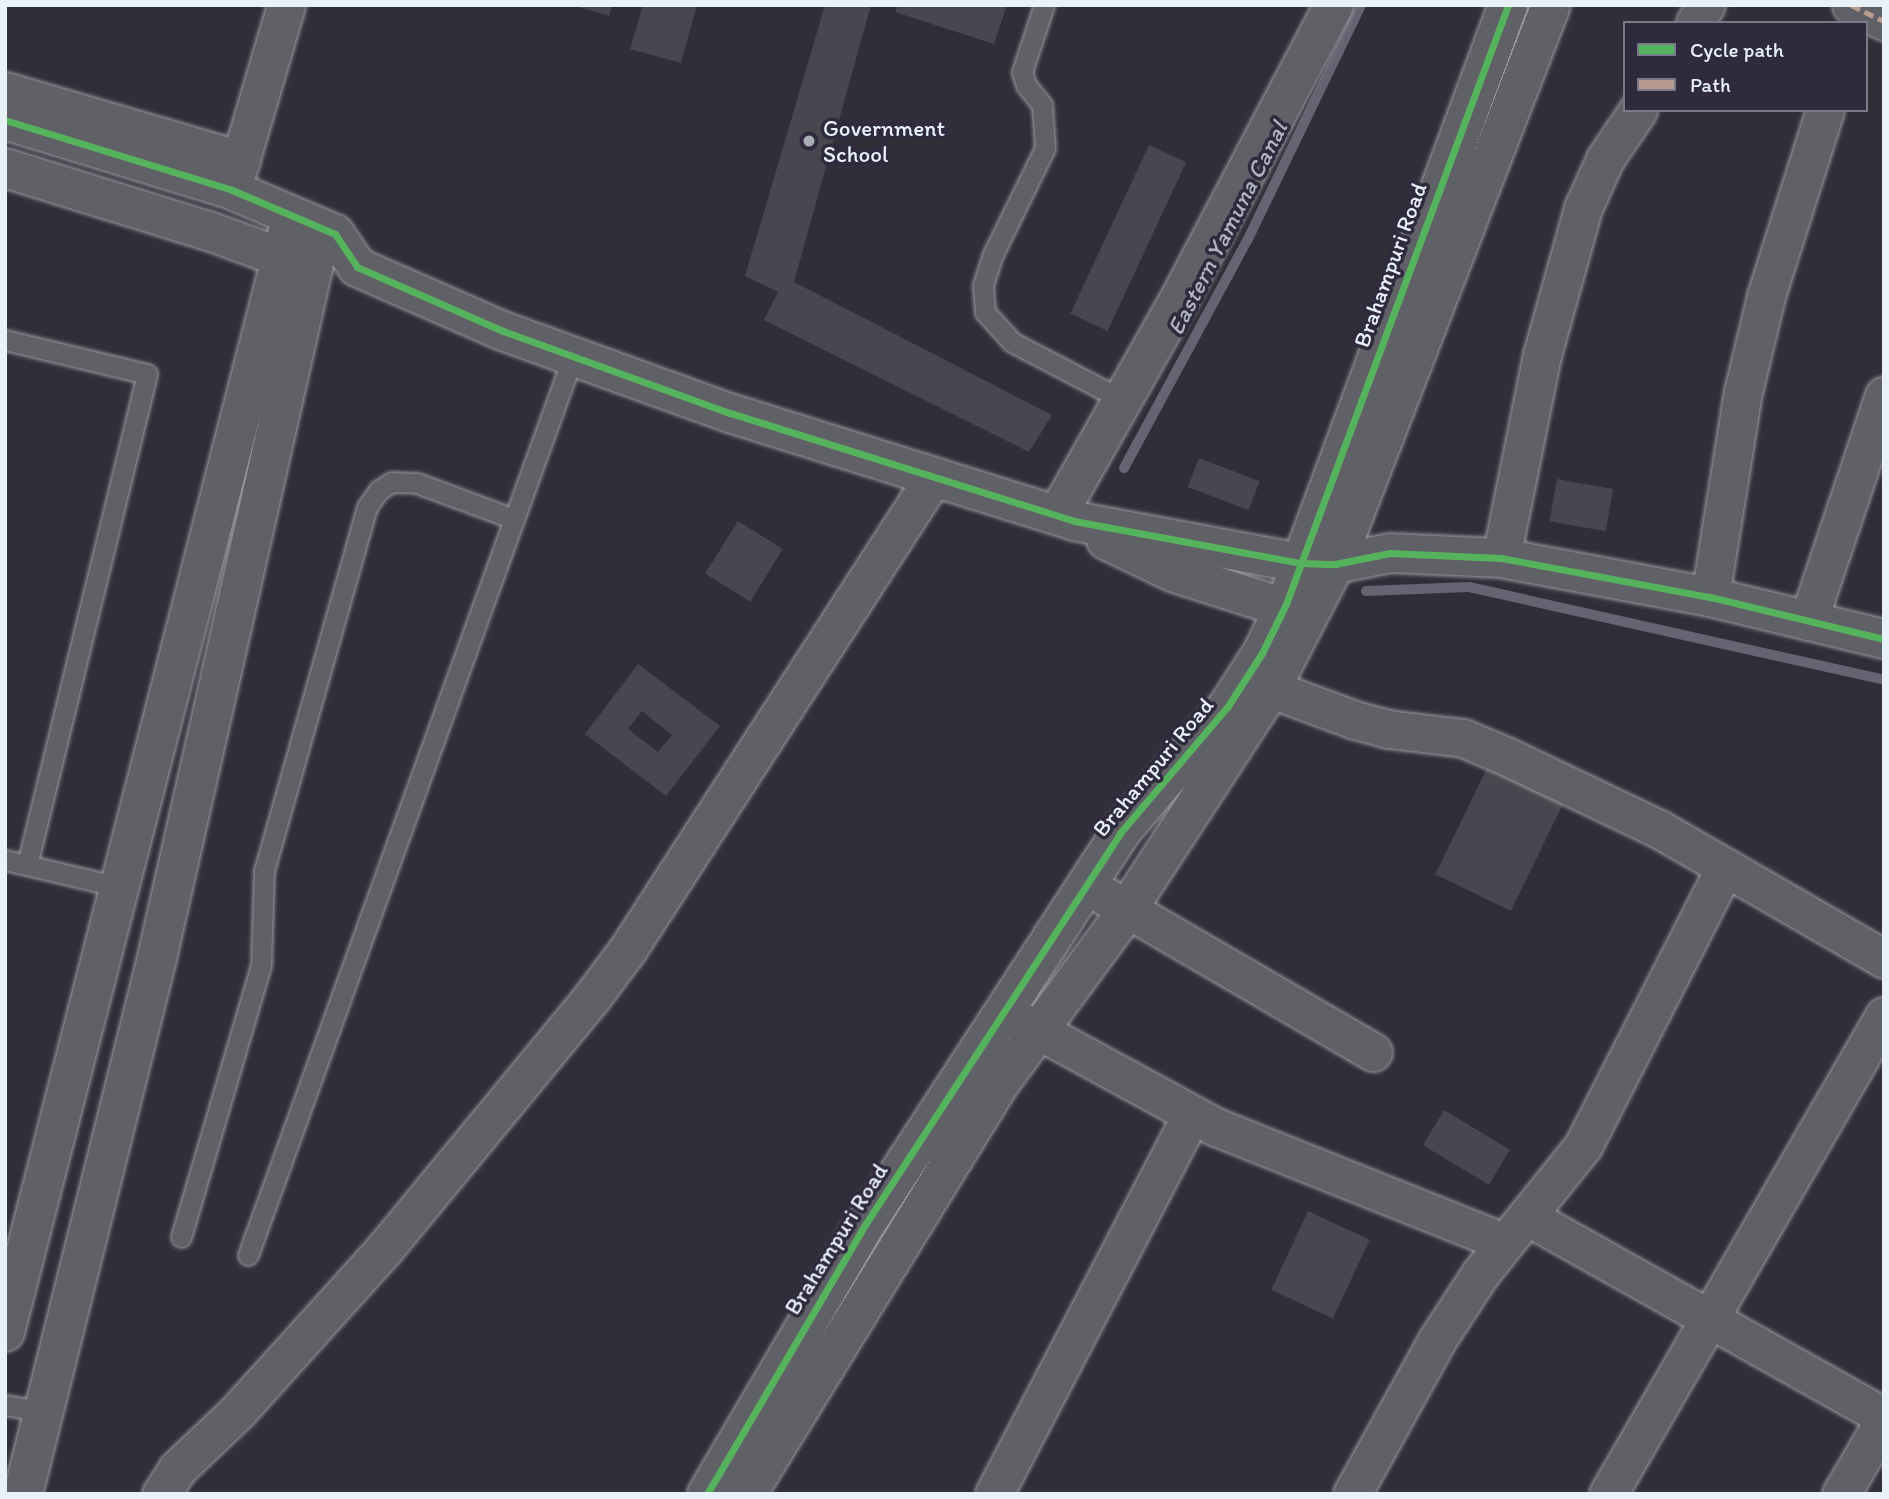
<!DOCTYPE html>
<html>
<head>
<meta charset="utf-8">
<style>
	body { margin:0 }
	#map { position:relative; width:1889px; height:1499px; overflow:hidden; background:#312e39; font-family:Itim,sans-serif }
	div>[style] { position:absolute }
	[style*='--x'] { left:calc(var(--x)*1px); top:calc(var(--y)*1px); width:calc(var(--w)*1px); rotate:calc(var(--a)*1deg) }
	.stream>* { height:10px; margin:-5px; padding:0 5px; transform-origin:5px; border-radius:5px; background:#646472 }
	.building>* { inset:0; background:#48464e; transform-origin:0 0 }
	.roads { filter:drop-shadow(0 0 2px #98999f) drop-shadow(0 0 2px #98999f) }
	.service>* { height:19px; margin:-9.5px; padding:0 9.5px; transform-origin:9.5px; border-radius:9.5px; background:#606067 }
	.minor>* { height:37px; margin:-18.5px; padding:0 18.5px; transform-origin:18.5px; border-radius:18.5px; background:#606067 }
	.tertiary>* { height:38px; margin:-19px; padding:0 19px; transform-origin:19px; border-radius:19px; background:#606067 }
	.quiet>* { height:5px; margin-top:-2.5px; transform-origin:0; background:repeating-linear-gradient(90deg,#b69a8f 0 10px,transparent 0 15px) }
	.cycleway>* { height:7px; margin:-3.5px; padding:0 3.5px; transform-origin:3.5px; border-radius:3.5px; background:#56b35d }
	.dots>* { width:19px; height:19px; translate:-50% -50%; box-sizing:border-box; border:4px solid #2f2a3d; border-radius:50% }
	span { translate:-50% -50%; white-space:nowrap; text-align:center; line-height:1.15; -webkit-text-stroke:7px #2f2a3d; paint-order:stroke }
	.poi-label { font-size:23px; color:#e8f1f8 }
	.left { translate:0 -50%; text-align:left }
	.street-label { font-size:23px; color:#e8f1f8 }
	.water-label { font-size:24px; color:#afb4be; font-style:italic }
	.frame { position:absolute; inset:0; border:7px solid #e8f1f8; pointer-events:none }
	.legend { position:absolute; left:1623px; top:21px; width:245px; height:91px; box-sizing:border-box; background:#2f2a3d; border:2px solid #797a88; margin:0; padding:9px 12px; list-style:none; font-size:21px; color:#e8f1f8 }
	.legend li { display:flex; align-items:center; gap:14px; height:35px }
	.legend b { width:35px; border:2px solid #797a88 }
</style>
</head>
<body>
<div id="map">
	<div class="stream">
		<i style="--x:1124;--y:468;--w:260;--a:-61.6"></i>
		<i style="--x:1248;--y:239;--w:260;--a:-64.2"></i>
		<i style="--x:1366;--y:591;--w:103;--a:-2.2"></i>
		<i style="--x:1469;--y:587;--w:425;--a:12.6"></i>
	</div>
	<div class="building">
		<i style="clip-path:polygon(572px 5px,612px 5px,609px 16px)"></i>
		<i style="clip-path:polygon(643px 5px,697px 5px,681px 63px,630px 49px)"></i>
		<i style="clip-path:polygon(825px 5px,871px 5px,794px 282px,1052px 415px,1029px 452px,764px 320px,778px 292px,745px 276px)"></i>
		<i style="clip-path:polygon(898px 5px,1007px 5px,994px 44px,895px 12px)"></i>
		<i style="left:1149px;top:145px;width:41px;height:186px;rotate:25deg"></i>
		<i style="left:1199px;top:458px;width:65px;height:31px;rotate:21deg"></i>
		<i style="left:1557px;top:479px;width:57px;height:43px;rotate:10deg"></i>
		<i style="left:738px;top:521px;width:53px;height:62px;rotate:32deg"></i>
		<i style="clip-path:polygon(evenodd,638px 664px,720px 726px,666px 796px,585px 734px,638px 664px,642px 711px,672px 735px,658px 752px,628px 729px,642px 711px)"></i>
		<i style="left:1491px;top:760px;width:84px;height:127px;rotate:26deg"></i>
		<i style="left:1444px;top:1110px;width:77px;height:41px;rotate:31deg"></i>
		<i style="left:1308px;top:1211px;width:68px;height:87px;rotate:25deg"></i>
	</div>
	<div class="roads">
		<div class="service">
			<i style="--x:1044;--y:5;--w:71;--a:108.2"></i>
			<i style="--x:1022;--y:72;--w:14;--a:73"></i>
			<i style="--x:1026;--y:85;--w:26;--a:51"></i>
			<i style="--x:1042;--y:105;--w:43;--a:86"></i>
			<i style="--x:1045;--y:148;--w:118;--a:116.1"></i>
			<i style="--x:993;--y:254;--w:33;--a:108"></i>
			<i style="--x:983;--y:285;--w:27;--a:86"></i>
			<i style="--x:985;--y:312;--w:40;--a:48"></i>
			<i style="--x:1012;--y:342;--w:125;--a:27.6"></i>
			<i style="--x:5;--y:340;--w:146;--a:13.5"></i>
			<i style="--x:147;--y:374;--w:505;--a:103.73"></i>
			<i style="--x:5;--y:860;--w:118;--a:13.2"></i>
			<i style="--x:181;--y:1237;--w:284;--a:-73.6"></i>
			<i style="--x:261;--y:965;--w:94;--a:-88.2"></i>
			<i style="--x:264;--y:871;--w:378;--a:-74.2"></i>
			<i style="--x:367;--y:507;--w:21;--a:-55"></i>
			<i style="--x:379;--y:490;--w:15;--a:-32"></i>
			<i style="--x:392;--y:482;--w:25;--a:2"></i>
			<i style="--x:417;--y:483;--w:103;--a:20.4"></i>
			<i style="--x:248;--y:1255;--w:956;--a:-70.12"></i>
			<i style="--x:5;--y:1405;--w:39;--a:10"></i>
		</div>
		<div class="minor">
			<i style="--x:1851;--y:5;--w:37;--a:26"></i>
			<i style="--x:1695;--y:23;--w:21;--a:-59"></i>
			<i style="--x:5;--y:91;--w:246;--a:16.3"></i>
			<i style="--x:234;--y:182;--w:184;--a:-73.6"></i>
			<i style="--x:1501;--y:558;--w:207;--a:-78.6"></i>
			<i style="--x:1542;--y:355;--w:153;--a:-74.4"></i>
			<i style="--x:1583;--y:208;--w:54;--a:-65.8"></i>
			<i style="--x:1605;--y:159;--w:59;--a:-56"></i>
			<i style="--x:1710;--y:597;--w:208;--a:-80.9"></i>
			<i style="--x:1743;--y:392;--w:99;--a:-76.5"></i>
			<i style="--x:1766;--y:296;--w:195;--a:-72.4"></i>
			<i style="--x:1808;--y:621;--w:238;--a:-71.4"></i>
			<i style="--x:1244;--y:679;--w:118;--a:20.3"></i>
			<i style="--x:1355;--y:720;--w:34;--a:15"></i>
			<i style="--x:1388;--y:729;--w:76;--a:6.8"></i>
			<i style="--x:1463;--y:738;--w:49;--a:22.9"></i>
			<i style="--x:1508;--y:757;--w:167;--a:25.5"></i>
			<i style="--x:1659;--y:829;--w:260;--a:30"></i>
			<i style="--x:1086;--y:885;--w:332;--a:30.2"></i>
			<i style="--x:1012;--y:1016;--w:232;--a:28.6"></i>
			<i style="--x:1216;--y:1127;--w:309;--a:21.8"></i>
			<i style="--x:1528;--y:1217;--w:408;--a:29.3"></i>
			<i style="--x:161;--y:1494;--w:30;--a:-57"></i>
			<i style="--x:177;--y:1469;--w:83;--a:-43.5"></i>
			<i style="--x:237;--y:1412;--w:222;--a:-47.9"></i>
			<i style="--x:386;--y:1247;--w:324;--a:-50.5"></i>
			<i style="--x:592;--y:997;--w:60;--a:-53.1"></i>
			<i style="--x:628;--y:949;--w:563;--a:-57.1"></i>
			<i style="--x:994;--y:1494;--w:428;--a:-62.5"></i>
			<i style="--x:1352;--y:1494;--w:176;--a:-61.1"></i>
			<i style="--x:1437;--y:1340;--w:79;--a:-56.9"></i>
			<i style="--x:1480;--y:1274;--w:164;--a:-51.2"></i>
			<i style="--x:1583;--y:1146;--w:313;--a:-63"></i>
			<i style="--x:1608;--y:1494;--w:552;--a:-60"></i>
			<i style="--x:1841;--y:1494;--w:86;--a:-59.8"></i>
		</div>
		<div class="tertiary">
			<i style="--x:5;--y:120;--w:238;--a:17.1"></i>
			<i style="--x:232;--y:190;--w:112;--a:23.1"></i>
			<i style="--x:335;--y:234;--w:40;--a:56"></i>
			<i style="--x:357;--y:267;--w:159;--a:23.7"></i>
			<i style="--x:503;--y:331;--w:241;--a:19.9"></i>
			<i style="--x:730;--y:413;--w:361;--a:17.4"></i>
			<i style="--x:1074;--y:521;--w:231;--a:10.5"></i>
			<i style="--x:1301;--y:563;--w:34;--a:2"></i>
			<i style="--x:1335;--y:564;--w:56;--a:-11.3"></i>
			<i style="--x:1390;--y:553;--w:111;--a:2.6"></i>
			<i style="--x:1501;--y:558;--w:213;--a:10.6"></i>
			<i style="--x:1710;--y:597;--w:179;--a:13.6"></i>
			<i style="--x:5;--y:168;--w:214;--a:17.2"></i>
			<i style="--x:209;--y:231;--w:101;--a:20.2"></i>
			<i style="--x:1058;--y:514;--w:244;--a:-60.5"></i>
			<i style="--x:1178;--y:302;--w:335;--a:-62.3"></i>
			<i style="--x:1106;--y:540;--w:76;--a:25.6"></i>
			<i style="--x:1175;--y:573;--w:139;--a:17.7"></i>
			<i style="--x:5;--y:1332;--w:1152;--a:-75.58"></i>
			<i style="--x:23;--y:1494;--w:552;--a:-75.96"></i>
			<i style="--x:157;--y:958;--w:748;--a:-77.26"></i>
			<i style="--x:707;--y:1494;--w:305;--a:-59.6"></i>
			<i style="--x:861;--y:1231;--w:475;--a:-56.9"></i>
			<i style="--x:1120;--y:833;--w:167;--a:-49.6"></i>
			<i style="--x:1228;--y:706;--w:63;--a:-57.3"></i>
			<i style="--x:1262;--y:653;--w:55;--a:-63.9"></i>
			<i style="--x:1286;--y:604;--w:639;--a:-69.66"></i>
			<i style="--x:747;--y:1494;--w:478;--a:-58.4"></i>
			<i style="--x:997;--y:1087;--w:209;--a:-53.6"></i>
			<i style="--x:1121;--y:919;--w:273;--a:-56.9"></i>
			<i style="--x:1270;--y:690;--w:142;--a:-62.7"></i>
			<i style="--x:1335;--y:564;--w:599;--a:-68.87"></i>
		</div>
	</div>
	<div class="quiet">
		<i style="--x:1851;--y:5;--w:37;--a:26"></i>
	</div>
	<div class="cycleway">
		<i style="--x:5;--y:120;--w:238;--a:17.1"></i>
		<i style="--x:232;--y:190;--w:112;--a:23.1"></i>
		<i style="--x:335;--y:234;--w:40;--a:56"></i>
		<i style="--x:357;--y:267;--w:159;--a:23.7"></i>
		<i style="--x:503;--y:331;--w:241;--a:19.9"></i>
		<i style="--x:730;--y:413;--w:361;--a:17.4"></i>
		<i style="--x:1074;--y:521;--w:231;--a:10.5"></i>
		<i style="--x:1301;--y:563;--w:34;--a:2"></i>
		<i style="--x:1335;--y:564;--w:56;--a:-11.3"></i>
		<i style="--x:1390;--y:553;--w:111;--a:2.6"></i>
		<i style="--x:1501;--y:558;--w:213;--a:10.6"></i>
		<i style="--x:1710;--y:597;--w:179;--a:13.6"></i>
		<i style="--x:707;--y:1494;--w:305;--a:-59.6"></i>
		<i style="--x:861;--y:1231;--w:475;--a:-56.9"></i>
		<i style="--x:1120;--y:833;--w:167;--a:-49.6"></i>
		<i style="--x:1228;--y:706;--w:63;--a:-57.3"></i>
		<i style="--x:1262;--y:653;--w:55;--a:-63.9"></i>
		<i style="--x:1286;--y:604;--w:639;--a:-69.66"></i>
	</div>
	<div class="dots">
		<i style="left:809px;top:141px;background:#a8adb5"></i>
	</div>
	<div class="poi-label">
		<span class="left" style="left:823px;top:141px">Government<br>School</span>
	</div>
	<div class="street-label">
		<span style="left:1390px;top:265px;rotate:-70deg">Brahampuri Road</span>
		<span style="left:1153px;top:767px;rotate:-50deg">Brahampuri Road</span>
		<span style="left:836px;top:1239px;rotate:-58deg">Brahampuri Road</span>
	</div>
	<div class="water-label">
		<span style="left:1227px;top:228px;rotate:-63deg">Eastern Yamuna Canal</span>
	</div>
	<div class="frame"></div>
	<ul class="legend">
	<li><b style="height:9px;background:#56b35d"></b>Cycle path</li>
	<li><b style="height:9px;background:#b69a8f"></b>Path</li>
	</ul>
</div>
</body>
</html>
